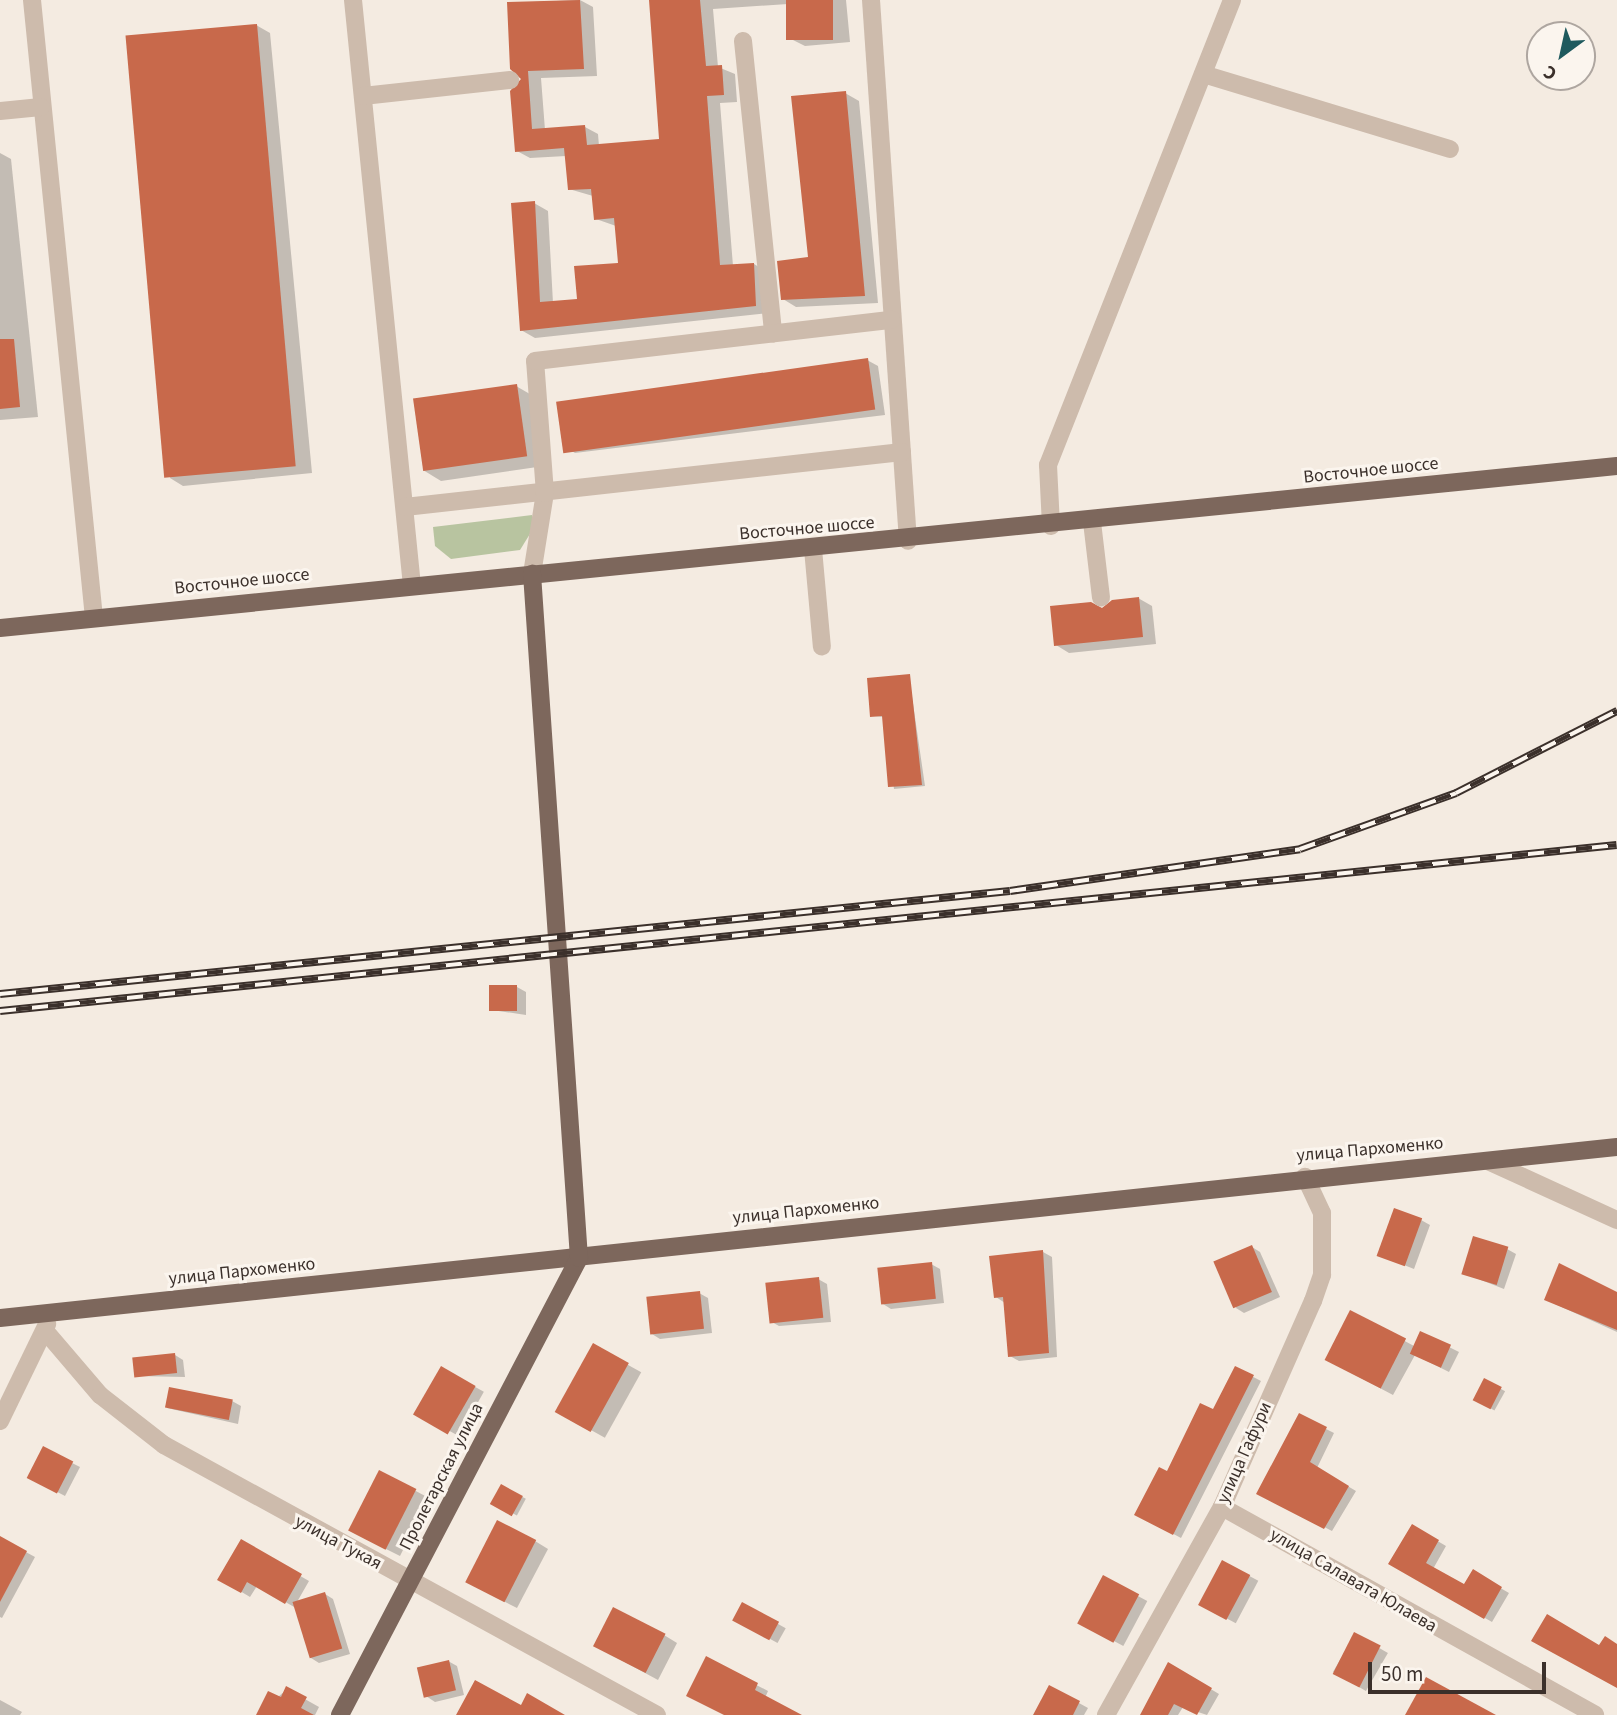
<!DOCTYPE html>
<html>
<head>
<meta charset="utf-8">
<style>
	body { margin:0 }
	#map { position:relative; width:1617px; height:1715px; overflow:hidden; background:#f4ebe1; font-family:"Source Sans 3",sans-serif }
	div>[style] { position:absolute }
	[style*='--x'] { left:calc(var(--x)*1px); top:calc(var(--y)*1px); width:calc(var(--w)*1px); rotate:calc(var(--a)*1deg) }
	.green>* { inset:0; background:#b8c4a0 }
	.shadow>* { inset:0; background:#0003; transform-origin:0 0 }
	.building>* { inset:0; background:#c8694b; transform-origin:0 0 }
	.minor>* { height:18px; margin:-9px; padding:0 9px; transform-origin:9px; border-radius:9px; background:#cdbbac }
	.major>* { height:18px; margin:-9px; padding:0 9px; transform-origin:9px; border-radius:9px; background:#7d675c }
	.rail>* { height:8px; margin-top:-4px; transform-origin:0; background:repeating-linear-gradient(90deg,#fbf5ee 0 16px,#3b302b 0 32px); box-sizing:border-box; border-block:2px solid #3b302b }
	span { translate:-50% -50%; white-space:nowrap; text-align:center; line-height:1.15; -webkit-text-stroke:6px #fbf5ee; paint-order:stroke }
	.street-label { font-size:18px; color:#3b302b }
	.north { position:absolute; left:1526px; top:21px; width:70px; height:70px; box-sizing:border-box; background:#fbf5ee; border:2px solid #aea6a0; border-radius:50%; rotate:213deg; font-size:19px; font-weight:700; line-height:28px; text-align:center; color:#3b302b }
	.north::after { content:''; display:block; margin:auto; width:24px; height:32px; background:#1f5a5e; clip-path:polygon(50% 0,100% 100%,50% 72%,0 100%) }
	.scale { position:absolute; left:1368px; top:1662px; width:178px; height:32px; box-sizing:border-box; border:4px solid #3b302b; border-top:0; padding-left:9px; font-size:21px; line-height:24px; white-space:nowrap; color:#3b302b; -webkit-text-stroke:5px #fbf5ee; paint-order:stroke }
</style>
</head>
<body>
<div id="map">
	<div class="green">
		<i style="clip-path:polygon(532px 515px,533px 529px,520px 550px,451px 559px,435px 546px,433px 527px)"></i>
	</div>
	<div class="shadow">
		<i style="clip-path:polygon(580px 0,593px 7px,597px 76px,541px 78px,545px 130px,585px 127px,598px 134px,599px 146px,661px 140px,651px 0,846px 0,850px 42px,805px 46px,791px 39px,788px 4px,713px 9px,718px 67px,735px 74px,737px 102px,720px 103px,733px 266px,754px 264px,767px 272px,769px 313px,535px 338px,521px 330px,534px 203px,548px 211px,553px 303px,579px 301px,620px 265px,616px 226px,596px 219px,593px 196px,569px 189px,566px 156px,530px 158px,517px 151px,524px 79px,509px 3px)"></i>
		<i style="clip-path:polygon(256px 25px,270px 33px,312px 473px,183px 486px,170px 478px)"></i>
		<i style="clip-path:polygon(845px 93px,859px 101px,878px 303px,796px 307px,783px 299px,810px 258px)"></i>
		<i style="clip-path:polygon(0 153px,11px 159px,38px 417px,0 420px)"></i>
		<i style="clip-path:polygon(867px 360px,878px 366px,885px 415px,575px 453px,564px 446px)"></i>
		<i style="clip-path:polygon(516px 386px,535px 397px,544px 466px,441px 481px,423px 470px)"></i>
		<i style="clip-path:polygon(1138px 598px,1152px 606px,1156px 644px,1069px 653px,1056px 645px,1102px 610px)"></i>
		<i style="clip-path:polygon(909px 676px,925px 786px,894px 789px,884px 717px,872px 716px)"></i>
		<i style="clip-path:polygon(517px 987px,526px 992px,526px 1015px,492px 1010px)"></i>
		<i style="clip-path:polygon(1421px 1220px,1430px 1225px,1414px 1269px,1379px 1255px)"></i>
		<i style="clip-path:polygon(1252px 1247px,1260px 1252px,1280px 1297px,1244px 1313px,1236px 1308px)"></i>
		<i style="clip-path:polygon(1507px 1249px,1516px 1254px,1504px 1289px,1463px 1273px)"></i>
		<i style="clip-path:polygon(1043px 1252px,1052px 1257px,1057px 1357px,1019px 1361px,1010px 1356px,1005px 1303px,996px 1297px)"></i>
		<i style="clip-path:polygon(931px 1264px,940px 1269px,944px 1303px,891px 1309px,883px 1304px)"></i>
		<i style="clip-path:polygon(818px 1279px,827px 1284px,831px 1322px,779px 1326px,770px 1321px)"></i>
		<i style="clip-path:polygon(1617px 1292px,1617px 1332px,1555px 1304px)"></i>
		<i style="clip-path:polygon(699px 1293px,708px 1298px,712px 1333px,660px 1339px,652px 1334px)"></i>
		<i style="clip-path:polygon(1351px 1312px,1414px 1346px,1421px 1333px,1459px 1352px,1449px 1372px,1415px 1355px,1393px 1395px,1340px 1367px)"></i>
		<i style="left:594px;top:1346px;width:54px;height:75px;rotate:29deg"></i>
		<i style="clip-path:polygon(175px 1355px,183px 1360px,185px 1377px,136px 1376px)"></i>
		<i style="left:441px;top:1368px;width:49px;height:51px;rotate:29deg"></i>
		<i style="clip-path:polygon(1236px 1368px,1261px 1381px,1181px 1538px,1136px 1514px,1214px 1411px)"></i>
		<i style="left:1485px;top:1380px;width:23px;height:22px;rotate:29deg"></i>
		<i style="clip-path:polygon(232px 1401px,241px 1406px,238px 1424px,167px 1408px)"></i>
		<i style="clip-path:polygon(1326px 1429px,1334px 1433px,1317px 1468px,1356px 1491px,1332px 1531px,1266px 1497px)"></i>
		<i style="clip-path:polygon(72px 1463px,80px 1467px,65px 1496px,29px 1477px)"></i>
		<i style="clip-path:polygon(380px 1472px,429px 1498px,400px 1556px,364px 1538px)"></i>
		<i style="left:502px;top:1486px;width:27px;height:19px;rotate:28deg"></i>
		<i style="clip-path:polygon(1412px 1526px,1446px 1546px,1433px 1569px,1465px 1586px,1473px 1572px,1509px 1593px,1492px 1622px,1391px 1564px)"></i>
		<i style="clip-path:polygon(0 1538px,35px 1557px,2px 1618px,0 1617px)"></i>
		<i style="clip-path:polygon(535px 1541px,548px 1549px,517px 1608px,480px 1589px)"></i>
		<i style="clip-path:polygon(241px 1542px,309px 1581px,297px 1602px,325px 1594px,333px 1599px,350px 1654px,319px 1663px,311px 1658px,296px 1608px,257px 1586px,250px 1597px,220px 1579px)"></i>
		<i style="left:1223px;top:1562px;width:40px;height:48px;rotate:28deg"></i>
		<i style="left:1104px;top:1578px;width:49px;height:51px;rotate:28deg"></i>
		<i style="left:742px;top:1604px;width:50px;height:17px;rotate:29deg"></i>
		<i style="left:1355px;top:1634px;width:38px;height:44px;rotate:30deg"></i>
		<i style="clip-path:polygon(664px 1635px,677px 1643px,658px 1680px,608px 1653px)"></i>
		<i style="clip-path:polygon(707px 1659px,768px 1691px,765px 1698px,794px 1715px,731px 1715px)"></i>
		<i style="clip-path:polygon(448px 1661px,457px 1666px,464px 1695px,435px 1702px,426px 1696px)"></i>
		<i style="clip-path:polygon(1169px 1664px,1219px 1694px,1207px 1715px,1183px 1707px,1178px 1715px,1142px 1715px)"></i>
		<i style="clip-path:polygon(1050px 1687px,1088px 1708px,1084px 1715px,1035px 1715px)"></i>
		<i style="clip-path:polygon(287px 1689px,319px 1707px,315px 1715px,258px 1715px)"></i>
		<i style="clip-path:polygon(0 1700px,22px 1712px,20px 1715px,0 1715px)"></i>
	</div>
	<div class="building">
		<i style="clip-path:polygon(580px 0,584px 69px,528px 71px,532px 129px,585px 125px,587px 145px,659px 139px,649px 0,700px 0,706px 66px,722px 65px,724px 95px,707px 96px,720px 265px,754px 263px,756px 306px,520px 331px,511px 203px,535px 201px,540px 302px,577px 299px,574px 266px,618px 263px,614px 218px,594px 220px,591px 189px,568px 190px,564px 148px,515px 152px,510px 91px,521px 79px,510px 69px,507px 2px)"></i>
		<i style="left:786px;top:0;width:47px;height:40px"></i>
		<i style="left:257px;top:24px;width:444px;height:132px;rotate:85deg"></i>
		<i style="clip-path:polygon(846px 91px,865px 296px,781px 300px,777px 261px,808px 257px,791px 96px)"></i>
		<i style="clip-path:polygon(0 339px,14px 339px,20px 407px,0 409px)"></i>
		<i style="left:868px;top:358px;width:52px;height:315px;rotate:82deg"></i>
		<i style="left:517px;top:384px;width:73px;height:105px;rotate:82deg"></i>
		<i style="clip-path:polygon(1139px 597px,1143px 637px,1054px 646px,1050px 606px,1091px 602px,1102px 608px,1112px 600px)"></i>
		<i style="clip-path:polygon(910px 674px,922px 785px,888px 787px,882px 716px,870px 717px,867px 678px)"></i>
		<i style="left:489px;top:985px;width:28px;height:26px"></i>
		<i style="left:1394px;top:1208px;width:30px;height:51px;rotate:20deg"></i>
		<i style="left:1473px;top:1236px;width:37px;height:40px;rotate:17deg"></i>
		<i style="left:1252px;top:1245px;width:51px;height:42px;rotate:67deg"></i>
		<i style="clip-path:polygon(1043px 1250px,1049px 1353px,1008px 1357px,1003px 1297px,994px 1298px,989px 1256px)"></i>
		<i style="left:932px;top:1262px;width:37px;height:55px;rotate:84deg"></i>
		<i style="clip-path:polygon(1559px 1263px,1617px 1292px,1617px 1330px,1544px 1300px)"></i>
		<i style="left:819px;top:1277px;width:41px;height:54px;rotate:84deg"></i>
		<i style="left:700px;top:1291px;width:38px;height:54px;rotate:84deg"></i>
		<i style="left:1350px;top:1310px;width:63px;height:56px;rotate:27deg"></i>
		<i style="left:1420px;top:1331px;width:34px;height:25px;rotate:24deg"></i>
		<i style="left:593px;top:1343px;width:41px;height:79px;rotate:29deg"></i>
		<i style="left:175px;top:1353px;width:20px;height:43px;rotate:84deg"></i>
		<i style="left:441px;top:1366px;width:40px;height:56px;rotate:30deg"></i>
		<i style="clip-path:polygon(1235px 1366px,1254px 1375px,1173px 1535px,1134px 1515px,1159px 1467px,1167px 1471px,1200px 1403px,1213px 1409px)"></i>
		<i style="left:1484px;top:1378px;width:20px;height:25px;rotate:27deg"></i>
		<i style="left:169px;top:1387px;width:65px;height:21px;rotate:11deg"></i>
		<i style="clip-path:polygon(1299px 1413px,1327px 1427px,1310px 1462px,1349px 1486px,1324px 1529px,1256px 1494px)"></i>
		<i style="left:43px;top:1446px;width:34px;height:36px;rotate:27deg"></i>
		<i style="left:379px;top:1470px;width:42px;height:68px;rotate:27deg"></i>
		<i style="left:501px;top:1484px;width:25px;height:23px;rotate:29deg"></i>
		<i style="left:497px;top:1520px;width:44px;height:70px;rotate:27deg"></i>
		<i style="clip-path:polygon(1412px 1524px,1439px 1540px,1426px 1563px,1464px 1584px,1473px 1569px,1502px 1587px,1484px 1619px,1388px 1564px)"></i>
		<i style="clip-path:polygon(0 1536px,27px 1551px,0 1602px)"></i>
		<i style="clip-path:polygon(241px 1539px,302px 1574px,285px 1604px,247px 1582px,241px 1593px,217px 1580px)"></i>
		<i style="left:1222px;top:1560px;width:32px;height:51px;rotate:28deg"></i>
		<i style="left:1103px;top:1575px;width:41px;height:55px;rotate:28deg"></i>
		<i style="left:325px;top:1592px;width:59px;height:34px;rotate:73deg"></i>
		<i style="left:742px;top:1602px;width:42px;height:21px;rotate:28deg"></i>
		<i style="left:613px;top:1607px;width:59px;height:44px;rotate:27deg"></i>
		<i style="clip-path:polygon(1547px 1614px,1599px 1645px,1605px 1636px,1617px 1644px,1617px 1688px,1531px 1641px)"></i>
		<i style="left:1354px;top:1632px;width:30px;height:47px;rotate:27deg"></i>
		<i style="clip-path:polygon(706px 1656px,758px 1683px,755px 1690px,802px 1715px,724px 1715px,686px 1696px)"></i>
		<i style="left:449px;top:1660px;width:31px;height:33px;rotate:77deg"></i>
		<i style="clip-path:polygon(1168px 1662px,1212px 1688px,1197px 1715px,1174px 1704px,1168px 1715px,1140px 1715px)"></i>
		<i style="clip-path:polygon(1426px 1677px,1496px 1715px,1405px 1715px)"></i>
		<i style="clip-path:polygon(475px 1680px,521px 1705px,527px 1693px,565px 1715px,456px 1715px)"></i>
		<i style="clip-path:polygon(1049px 1685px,1080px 1701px,1073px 1715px,1033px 1715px)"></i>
		<i style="clip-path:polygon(286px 1686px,307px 1697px,301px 1708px,314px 1715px,256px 1715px,268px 1691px,281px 1697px)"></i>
	</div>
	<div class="minor">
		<i style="--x:32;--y:0;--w:621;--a:84.27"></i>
		<i style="--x:353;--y:0;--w:589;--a:84.25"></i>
		<i style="--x:871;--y:0;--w:542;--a:86.09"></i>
		<i style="--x:743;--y:41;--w:294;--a:84.1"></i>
		<i style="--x:1203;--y:74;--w:258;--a:16.9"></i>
		<i style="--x:363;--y:96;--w:148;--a:-6.2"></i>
		<i style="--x:0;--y:111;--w:41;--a:-5.6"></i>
		<i style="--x:405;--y:507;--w:500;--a:-6.31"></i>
		<i style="--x:1092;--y:522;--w:76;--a:83.2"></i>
		<i style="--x:1051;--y:526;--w:61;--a:-92.8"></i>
		<i style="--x:1048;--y:465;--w:500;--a:-68.41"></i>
		<i style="--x:813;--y:549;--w:98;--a:84.8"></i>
		<i style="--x:532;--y:574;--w:82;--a:-80.9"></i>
		<i style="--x:545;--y:493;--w:132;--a:-94.3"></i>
		<i style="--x:535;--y:361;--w:359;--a:-6.6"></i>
		<i style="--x:1488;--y:1161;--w:142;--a:24.6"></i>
		<i style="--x:47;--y:1333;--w:82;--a:49.5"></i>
		<i style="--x:100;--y:1395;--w:81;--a:38"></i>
		<i style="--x:164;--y:1445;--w:562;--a:28.71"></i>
		<i style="--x:0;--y:1421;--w:108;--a:-64.1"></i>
		<i style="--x:1222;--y:1507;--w:427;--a:29.1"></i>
		<i style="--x:1106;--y:1715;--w:238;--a:-60.9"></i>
		<i style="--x:1222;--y:1507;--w:225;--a:-66.2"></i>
		<i style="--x:1313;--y:1301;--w:28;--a:-71"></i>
		<i style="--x:1322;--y:1275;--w:62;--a:-90"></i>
		<i style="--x:1322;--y:1213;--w:40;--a:-115"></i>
	</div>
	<div class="major">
		<i style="--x:0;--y:628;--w:1625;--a:-5.72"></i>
		<i style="--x:0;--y:1318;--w:1626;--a:-6.04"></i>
		<i style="--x:340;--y:1715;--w:516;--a:-62.39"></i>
		<i style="--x:579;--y:1258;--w:686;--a:-93.93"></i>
	</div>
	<div class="rail">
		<i style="--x:0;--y:994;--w:1015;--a:-5.82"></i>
		<i style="--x:1010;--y:891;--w:293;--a:-8.2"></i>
		<i style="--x:1300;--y:849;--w:166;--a:-19.7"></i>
		<i style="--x:1456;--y:793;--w:181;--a:-27"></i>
		<i style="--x:0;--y:1011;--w:1625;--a:-5.86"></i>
	</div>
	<div class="street-label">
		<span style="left:1371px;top:471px;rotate:-6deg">Восточное шоссе</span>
		<span style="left:807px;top:529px;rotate:-5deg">Восточное шоссе</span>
		<span style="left:242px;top:582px;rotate:-6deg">Восточное шоссе</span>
		<span style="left:1370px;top:1150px;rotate:-5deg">улица Пархоменко</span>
		<span style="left:806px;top:1211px;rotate:-6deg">улица Пархоменко</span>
		<span style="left:242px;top:1272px;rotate:-6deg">улица Пархоменко</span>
		<span style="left:1245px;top:1453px;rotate:-66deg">улица Гафури</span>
		<span style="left:442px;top:1477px;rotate:-63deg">Пролетарская улица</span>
		<span style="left:338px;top:1543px;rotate:28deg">улица Тукая</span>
		<span style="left:1353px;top:1581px;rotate:30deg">улица Салавата Юлаева</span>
	</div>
	<div class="north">С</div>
	<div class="scale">50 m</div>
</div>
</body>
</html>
